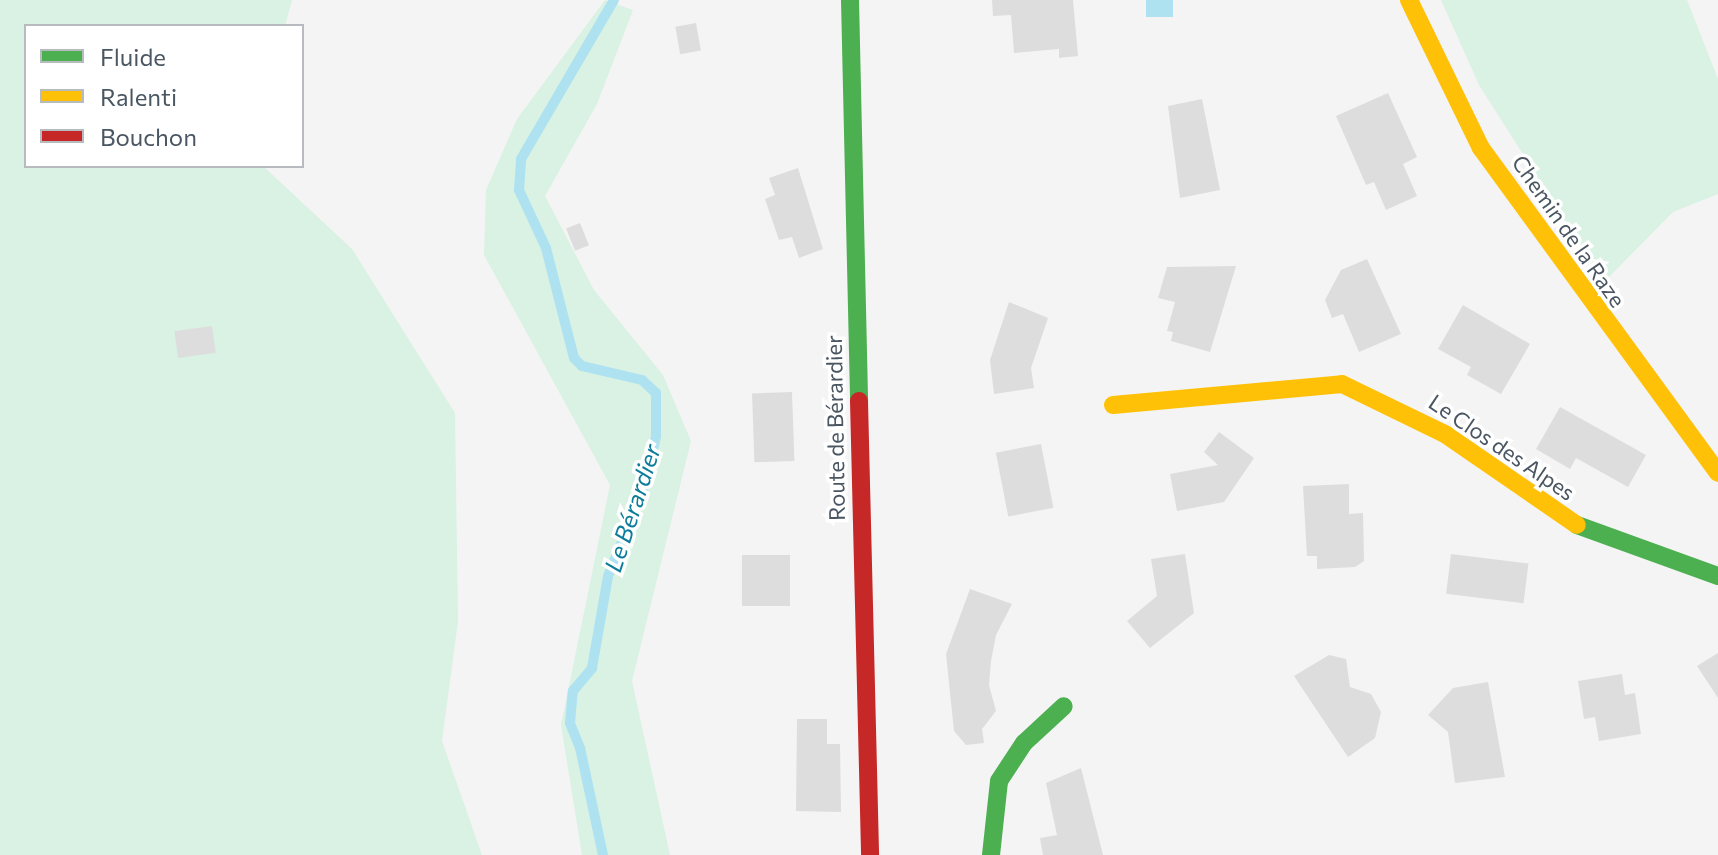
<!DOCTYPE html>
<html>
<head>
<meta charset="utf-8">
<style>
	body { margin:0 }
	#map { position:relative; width:1718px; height:855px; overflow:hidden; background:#f4f4f4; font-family:Commissioner,sans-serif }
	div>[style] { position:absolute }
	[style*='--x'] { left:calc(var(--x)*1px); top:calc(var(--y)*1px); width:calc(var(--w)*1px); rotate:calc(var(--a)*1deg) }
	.green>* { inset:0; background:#d9f2e3 }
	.water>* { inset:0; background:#aee2f0; transform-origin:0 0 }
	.stream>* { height:10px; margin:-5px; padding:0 5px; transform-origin:5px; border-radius:5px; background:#aee2f0 }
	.building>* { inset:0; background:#ddddde; transform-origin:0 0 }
	.fast>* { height:18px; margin:-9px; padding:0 9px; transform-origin:9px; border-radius:9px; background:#4caf50 }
	.slow>* { height:18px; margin:-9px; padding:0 9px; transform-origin:9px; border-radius:9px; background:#ffc107 }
	.jam>* { height:18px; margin:-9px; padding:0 9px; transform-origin:9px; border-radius:9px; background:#c62828 }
	span { translate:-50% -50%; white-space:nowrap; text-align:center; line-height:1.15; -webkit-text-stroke:7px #fff; paint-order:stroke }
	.street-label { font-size:22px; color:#4a5661 }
	.water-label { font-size:24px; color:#0c7c9b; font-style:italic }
	.legend { position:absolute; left:24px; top:24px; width:280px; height:144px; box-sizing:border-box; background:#fff; border:2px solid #b7bbc0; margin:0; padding:10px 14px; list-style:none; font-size:24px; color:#4a5661 }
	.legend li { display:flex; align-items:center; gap:16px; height:40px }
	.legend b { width:40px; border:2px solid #b7bbc0 }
</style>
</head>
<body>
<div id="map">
	<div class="green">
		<i style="clip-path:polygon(0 0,292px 0,285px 26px,26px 26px,26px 166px,263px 166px,352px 249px,455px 413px,458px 621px,442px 741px,482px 855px,0 855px)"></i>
		<i style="clip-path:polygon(605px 0,633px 10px,597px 104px,545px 196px,594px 290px,663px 375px,691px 441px,632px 681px,670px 855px,582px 855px,561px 725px,610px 485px,484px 255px,486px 190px,517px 119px)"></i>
		<i style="clip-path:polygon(1441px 0,1687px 0,1718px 79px,1718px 194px,1673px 212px,1604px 282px,1479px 85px)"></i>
	</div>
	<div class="water">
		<i style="left:1146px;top:0;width:27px;height:17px"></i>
	</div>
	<div class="stream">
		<i style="--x:603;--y:855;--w:109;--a:-102.1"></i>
		<i style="--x:580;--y:748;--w:27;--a:-112"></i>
		<i style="--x:570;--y:723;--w:32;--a:-85"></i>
		<i style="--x:573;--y:691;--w:30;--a:-50"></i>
		<i style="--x:592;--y:668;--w:93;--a:-80.1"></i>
		<i style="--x:608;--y:576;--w:101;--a:-68"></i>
		<i style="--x:646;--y:482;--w:47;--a:-77.7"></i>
		<i style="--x:656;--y:436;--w:43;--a:-90"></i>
		<i style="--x:656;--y:393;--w:19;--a:-137"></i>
		<i style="--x:642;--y:380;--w:62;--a:-166.9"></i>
		<i style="--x:582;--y:366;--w:11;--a:-135"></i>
		<i style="--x:574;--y:358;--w:114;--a:-104.3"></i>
		<i style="--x:546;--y:248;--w:64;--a:-115"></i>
		<i style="--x:519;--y:190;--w:31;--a:-86"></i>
		<i style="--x:521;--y:159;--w:184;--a:-59.7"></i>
	</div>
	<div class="building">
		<i style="clip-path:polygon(992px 0,1073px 0,1078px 56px,1059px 58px,1059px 49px,1014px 53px,1011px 15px,993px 16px)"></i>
		<i style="left:696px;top:23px;width:28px;height:21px;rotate:80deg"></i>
		<i style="clip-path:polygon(1388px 93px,1417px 157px,1403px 164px,1417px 196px,1386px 210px,1374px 182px,1366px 185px,1336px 116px)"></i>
		<i style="clip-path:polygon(1202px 99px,1220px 190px,1180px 198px,1168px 106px)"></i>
		<i style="clip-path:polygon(798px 168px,823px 249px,799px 258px,792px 237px,779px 240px,765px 199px,775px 195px,769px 178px)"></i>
		<i style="left:580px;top:223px;width:24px;height:15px;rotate:68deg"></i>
		<i style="clip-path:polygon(1367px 259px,1401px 334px,1359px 352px,1343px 314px,1332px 318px,1325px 300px,1341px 270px)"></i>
		<i style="clip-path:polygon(1236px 266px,1210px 352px,1171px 341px,1173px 332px,1167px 331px,1175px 302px,1158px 298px,1167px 267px)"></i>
		<i style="clip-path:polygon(1009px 302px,1048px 318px,1031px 368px,1034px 388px,994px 394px,990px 360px)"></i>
		<i style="clip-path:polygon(1463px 305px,1530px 344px,1501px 394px,1467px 375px,1471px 367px,1438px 349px)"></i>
		<i style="left:212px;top:326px;width:27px;height:38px;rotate:82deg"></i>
		<i style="left:792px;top:392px;width:69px;height:40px;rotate:88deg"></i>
		<i style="clip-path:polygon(1560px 407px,1646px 455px,1628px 487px,1576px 458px,1570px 469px,1536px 449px)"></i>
		<i style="clip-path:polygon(1219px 432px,1254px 458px,1224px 502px,1177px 511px,1170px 474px,1218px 465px,1204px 452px)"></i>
		<i style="left:1041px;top:444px;width:65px;height:46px;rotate:79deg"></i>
		<i style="clip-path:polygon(1349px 484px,1349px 514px,1363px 513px,1364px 561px,1355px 567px,1317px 569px,1317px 556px,1307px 556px,1303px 486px)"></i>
		<i style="clip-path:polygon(1185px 554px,1194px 613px,1150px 648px,1127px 621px,1157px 596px,1151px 559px)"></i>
		<i style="left:1451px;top:554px;width:78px;height:40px;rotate:7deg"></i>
		<i style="left:742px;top:555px;width:48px;height:51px"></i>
		<i style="clip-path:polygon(970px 589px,1012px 604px,996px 635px,991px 661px,989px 685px,996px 711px,982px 729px,984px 743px,966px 745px,954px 731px,946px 654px)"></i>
		<i style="clip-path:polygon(1718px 653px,1718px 698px,1697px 666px)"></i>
		<i style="clip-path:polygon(1329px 655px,1346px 659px,1350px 687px,1371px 694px,1381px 712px,1375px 738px,1348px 757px,1294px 676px)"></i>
		<i style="clip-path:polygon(1622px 674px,1625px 695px,1635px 693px,1641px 734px,1599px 741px,1595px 717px,1584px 719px,1578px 681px)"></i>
		<i style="clip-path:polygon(1488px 682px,1505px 777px,1455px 783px,1448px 732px,1428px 715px,1453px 688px)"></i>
		<i style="clip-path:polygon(797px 719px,827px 719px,827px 744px,840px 744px,841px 812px,796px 811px)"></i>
		<i style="clip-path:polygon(1081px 768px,1103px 855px,1043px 855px,1040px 838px,1057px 835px,1046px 783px)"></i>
	</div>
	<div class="fast">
		<i style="--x:850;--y:0;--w:401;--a:88.7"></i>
		<i style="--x:1577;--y:525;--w:150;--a:19.9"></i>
		<i style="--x:991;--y:855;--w:74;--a:-83.8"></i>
		<i style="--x:999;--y:781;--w:45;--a:-56.7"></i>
		<i style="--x:1024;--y:743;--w:54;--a:-42.8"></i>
	</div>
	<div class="slow">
		<i style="--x:1409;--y:0;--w:165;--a:64.1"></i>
		<i style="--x:1481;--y:148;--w:402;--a:53.9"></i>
		<i style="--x:1113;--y:405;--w:230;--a:-5.2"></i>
		<i style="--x:1342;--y:384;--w:114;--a:25.9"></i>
		<i style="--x:1445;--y:434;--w:160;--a:34.6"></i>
	</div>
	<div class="jam">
		<i style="--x:859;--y:401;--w:454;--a:88.6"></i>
	</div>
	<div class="street-label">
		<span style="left:1569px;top:231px;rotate:55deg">Chemin de la Raze</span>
		<span style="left:835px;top:428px;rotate:-91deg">Route de Bérardier</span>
		<span style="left:1502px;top:447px;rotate:34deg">Le Clos des Alpes</span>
	</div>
	<div class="water-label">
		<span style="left:632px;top:508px;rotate:-72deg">Le Bérardier</span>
	</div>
	<ul class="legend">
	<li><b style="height:10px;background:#4caf50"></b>Fluide</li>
	<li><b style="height:10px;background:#ffc107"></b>Ralenti</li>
	<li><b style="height:10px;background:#c62828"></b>Bouchon</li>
	</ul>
</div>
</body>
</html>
